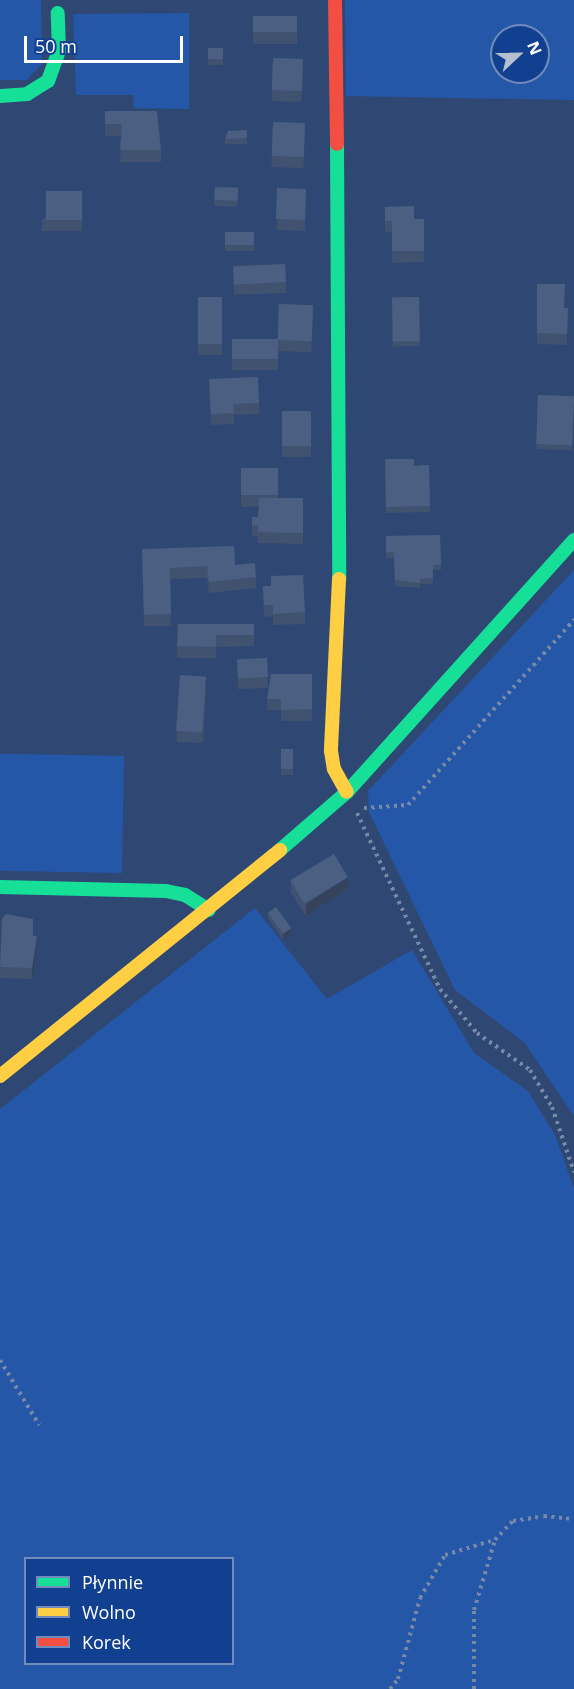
<!DOCTYPE html>
<html>
<head>
<meta charset="utf-8">
<style>
	body { margin:0 }
	#map { position:relative; width:574px; height:1689px; overflow:hidden; background:#2f4873; font-family:"Open Sans",sans-serif }
	div>[style] { position:absolute }
	[style*='--x'] { left:calc(var(--x)*1px); top:calc(var(--y)*1px); width:calc(var(--w)*1px); rotate:calc(var(--a)*1deg) }
	.green>* { inset:0; background:#2557a8; transform-origin:0 0 }
	.path>* { height:4px; margin-top:-2px; transform-origin:0; background:repeating-linear-gradient(90deg,#7689a7 0 3px,transparent 0 7.5px) }
	.fast>* { height:14px; margin:-7px; padding:0 7px; transform-origin:7px; border-radius:7px; background:#16e098 }
	.slow>* { height:14px; margin:-7px; padding:0 7px; transform-origin:7px; border-radius:7px; background:#ffcf43 }
	.jam>* { height:14px; margin:-7px; padding:0 7px; transform-origin:7px; border-radius:7px; background:#f24e42 }
	.wall>* { inset:0; background:#405270; transform-origin:0 0 }
	.shaded-wall>* { inset:0; background:#34425b }
	.building>* { inset:0; background:#4a5f82; transform-origin:0 0 }
	span { translate:-50% -50%; white-space:nowrap; text-align:center; line-height:1.15; -webkit-text-stroke:4.5px #124090; paint-order:stroke }
	.legend { position:absolute; left:24px; top:1557px; width:210px; height:108px; box-sizing:border-box; background:#124090; border:2px solid #718cbc; margin:0; padding:8px 10px; list-style:none; font-size:18px; color:#fff }
	.legend li { display:flex; align-items:center; gap:12px; height:30px }
	.legend b { width:30px; border:2px solid #718cbc }
	.north { position:absolute; left:490px; top:24px; width:60px; height:60px; box-sizing:border-box; background:#124090; border:2px solid #718cbc; border-radius:50%; rotate:68deg; font-size:16px; font-weight:700; line-height:24px; text-align:center; color:#fff }
	.north::after { content:''; display:block; margin:auto; width:21px; height:27px; background:#b6bfce; clip-path:polygon(50% 0,100% 100%,50% 72%,0 100%) }
	.scale { position:absolute; left:24px; top:36px; width:159px; height:27px; box-sizing:border-box; border:3px solid #fff; border-top:0; padding-left:8px; font-size:18px; line-height:21px; white-space:nowrap; color:#fff; -webkit-text-stroke:4px #124090; paint-order:stroke }
</style>
</head>
<body>
<div id="map">
	<div class="green">
		<i style="clip-path:polygon(0 0,41px 0,42px 64px,27px 80px,0 80px)"></i>
		<i style="clip-path:polygon(evenodd,345px 0,574px 0,574px 100px,346px 96px,345px 0,502px 36px,538px 36px,538px 72px,502px 72px,502px 36px)"></i>
		<i style="clip-path:polygon(189px 13px,189px 109px,134px 108px,133px 95px,76px 95px,73px 14px)"></i>
		<i style="clip-path:polygon(574px 570px,574px 1116px,525px 1043px,455px 990px,369px 812px,368px 791px)"></i>
		<i style="left:124px;top:756px;width:117px;height:124px;rotate:91deg"></i>
		<i style="clip-path:polygon(evenodd,255px 908px,327px 999px,412px 950px,474px 1053px,528px 1091px,555px 1135px,574px 1188px,574px 1689px,0 1689px,0 1109px,255px 908px,26px 1558px,232px 1558px,232px 1664px,26px 1664px,26px 1558px)"></i>
	</div>
	<div class="path">
		<i style="--x:364;--y:808;--w:44;--a:-3.9"></i>
		<i style="--x:408;--y:805;--w:249;--a:-48.1"></i>
		<i style="--x:357;--y:813;--w:195;--a:64.8"></i>
		<i style="--x:440;--y:989;--w:57;--a:49.9"></i>
		<i style="--x:477;--y:1033;--w:65;--a:34.9"></i>
		<i style="--x:530;--y:1070;--w:43;--a:59.3"></i>
		<i style="--x:552;--y:1107;--w:69;--a:71.3"></i>
		<i style="--x:0;--y:1360;--w:76;--a:59"></i>
		<i style="--x:390;--y:1689;--w:13;--a:-51"></i>
		<i style="--x:398;--y:1679;--w:84;--a:-74.8"></i>
		<i style="--x:420;--y:1598;--w:50;--a:-59.8"></i>
		<i style="--x:445;--y:1555;--w:51;--a:-17"></i>
		<i style="--x:474;--y:1689;--w:79;--a:-90"></i>
		<i style="--x:474;--y:1610;--w:73;--a:-73.3"></i>
		<i style="--x:495;--y:1540;--w:26;--a:-47"></i>
		<i style="--x:513;--y:1521;--w:31;--a:-9"></i>
		<i style="--x:544;--y:1516;--w:30;--a:6"></i>
	</div>
	<div class="fast">
		<i style="--x:0;--y:96;--w:27;--a:-4"></i>
		<i style="--x:27;--y:94;--w:25;--a:-32"></i>
		<i style="--x:48;--y:81;--w:33;--a:-70"></i>
		<i style="--x:59;--y:50;--w:37;--a:-92"></i>
		<i style="--x:337;--y:144;--w:435;--a:89.7"></i>
		<i style="--x:280;--y:850;--w:89;--a:-40.9"></i>
		<i style="--x:347;--y:792;--w:339;--a:-48"></i>
		<i style="--x:0;--y:887;--w:166;--a:1.4"></i>
		<i style="--x:166;--y:891;--w:19;--a:12"></i>
		<i style="--x:185;--y:895;--w:28;--a:32"></i>
	</div>
	<div class="slow">
		<i style="--x:339;--y:579;--w:172;--a:92.7"></i>
		<i style="--x:331;--y:751;--w:18;--a:81"></i>
		<i style="--x:334;--y:769;--w:26;--a:61"></i>
		<i style="--x:0;--y:1076;--w:360;--a:-38.9"></i>
	</div>
	<div class="jam">
		<i style="--x:335;--y:0;--w:144;--a:89.2"></i>
	</div>
	<div class="wall">
		<i style="left:297px;top:16px;width:28px;height:44px;rotate:90deg"></i>
		<i style="left:208px;top:48px;width:15px;height:17px"></i>
		<i style="left:273px;top:58px;width:30px;height:43px;rotate:2deg"></i>
		<i style="clip-path:polygon(105px 111px,161px 150px,161px 162px,120px 162px,121px 136px,105px 136px)"></i>
		<i style="left:273px;top:122px;width:32px;height:45px;rotate:2deg"></i>
		<i style="clip-path:polygon(247px 130px,247px 144px,225px 144px,225px 139px)"></i>
		<i style="left:215px;top:187px;width:23px;height:19px;rotate:2deg"></i>
		<i style="clip-path:polygon(306px 189px,305px 231px,277px 230px,277px 219px)"></i>
		<i style="clip-path:polygon(82px 191px,82px 231px,42px 231px,42px 220px)"></i>
		<i style="clip-path:polygon(385px 207px,414px 219px,424px 219px,424px 262px,392px 263px,392px 232px,385px 232px)"></i>
		<i style="left:225px;top:232px;width:29px;height:19px"></i>
		<i style="left:285px;top:264px;width:29px;height:52px;rotate:88deg"></i>
		<i style="clip-path:polygon(537px 284px,564px 308px,568px 308px,567px 345px,537px 344px)"></i>
		<i style="left:198px;top:297px;width:24px;height:58px"></i>
		<i style="left:419px;top:297px;width:49px;height:27px;rotate:89deg"></i>
		<i style="left:279px;top:304px;width:34px;height:47px;rotate:2deg"></i>
		<i style="left:278px;top:339px;width:31px;height:46px;rotate:90deg"></i>
		<i style="clip-path:polygon(209px 379px,259px 403px,259px 414px,234px 415px,234px 424px,211px 425px)"></i>
		<i style="left:538px;top:395px;width:36px;height:54px;rotate:2deg"></i>
		<i style="left:282px;top:411px;width:29px;height:46px"></i>
		<i style="clip-path:polygon(385px 459px,414px 466px,429px 465px,430px 512px,386px 513px)"></i>
		<i style="clip-path:polygon(278px 468px,278px 498px,303px 498px,303px 544px,258px 543px,258px 536px,252px 536px,252px 517px,258px 517px,259px 506px,241px 507px,241px 469px)"></i>
		<i style="clip-path:polygon(440px 535px,441px 570px,433px 570px,433px 584px,420px 584px,420px 588px,395px 586px,394px 558px,386px 558px,386px 536px)"></i>
		<i style="clip-path:polygon(142px 549px,235px 565px,256px 577px,256px 588px,209px 593px,207px 578px,170px 579px,171px 626px,144px 626px)"></i>
		<i style="clip-path:polygon(263px 586px,305px 612px,305px 624px,273px 625px,273px 616px,264px 617px)"></i>
		<i style="clip-path:polygon(178px 624px,254px 624px,254px 646px,216px 647px,216px 658px,177px 658px)"></i>
		<i style="left:267px;top:658px;width:30px;height:30px;rotate:88deg"></i>
		<i style="clip-path:polygon(312px 674px,312px 721px,281px 721px,281px 710px,267px 710px,267px 699px)"></i>
		<i style="clip-path:polygon(206px 688px,203px 743px,177px 742px,177px 731px)"></i>
		<i style="left:281px;top:749px;width:12px;height:26px"></i>
		<i style="clip-path:polygon(291px 882px,348px 888px,306px 916px,291px 893px)"></i>
		<i style="clip-path:polygon(268px 913px,291px 934px,283px 940px,268px 918px)"></i>
		<i style="clip-path:polygon(33px 936px,37px 948px,32px 979px,0 978px,0 967px)"></i>
	</div>
	<div class="shaded-wall">
		<i style="clip-path:polygon(348px 877px,348px 888px,306px 916px,306px 904px)"></i>
		<i style="clip-path:polygon(291px 928px,291px 934px,283px 940px,283px 934px)"></i>
		<i style="clip-path:polygon(37px 936px,37px 948px,32px 979px,32px 968px)"></i>
	</div>
	<div class="building">
		<i style="left:297px;top:16px;width:16px;height:44px;rotate:90deg"></i>
		<i style="left:208px;top:48px;width:15px;height:11px"></i>
		<i style="left:273px;top:58px;width:30px;height:32px;rotate:2deg"></i>
		<i style="clip-path:polygon(105px 111px,157px 111px,161px 150px,120px 150px,122px 124px,105px 124px)"></i>
		<i style="left:273px;top:122px;width:32px;height:34px;rotate:2deg"></i>
		<i style="clip-path:polygon(247px 130px,247px 138px,225px 139px,228px 131px)"></i>
		<i style="left:215px;top:187px;width:23px;height:13px;rotate:2deg"></i>
		<i style="left:277px;top:188px;width:29px;height:31px;rotate:2deg"></i>
		<i style="left:46px;top:191px;width:36px;height:29px"></i>
		<i style="clip-path:polygon(414px 206px,414px 219px,424px 219px,424px 251px,392px 251px,392px 221px,385px 221px,385px 207px)"></i>
		<i style="left:225px;top:232px;width:29px;height:13px"></i>
		<i style="left:285px;top:264px;width:18px;height:52px;rotate:87deg"></i>
		<i style="clip-path:polygon(537px 284px,565px 284px,564px 308px,568px 308px,567px 334px,537px 333px)"></i>
		<i style="left:198px;top:297px;width:24px;height:47px"></i>
		<i style="left:419px;top:297px;width:44px;height:27px;rotate:89deg"></i>
		<i style="left:279px;top:304px;width:34px;height:36px;rotate:2deg"></i>
		<i style="left:278px;top:339px;width:20px;height:46px;rotate:90deg"></i>
		<i style="clip-path:polygon(258px 377px,259px 403px,233px 404px,234px 413px,211px 414px,209px 379px)"></i>
		<i style="left:538px;top:395px;width:36px;height:49px;rotate:2deg"></i>
		<i style="left:282px;top:411px;width:29px;height:35px"></i>
		<i style="clip-path:polygon(385px 459px,414px 459px,414px 466px,429px 465px,430px 506px,386px 507px)"></i>
		<i style="left:278px;top:468px;width:27px;height:37px;rotate:90deg"></i>
		<i style="clip-path:polygon(259px 498px,303px 498px,303px 533px,258px 532px,258px 525px,252px 525px,252px 517px,258px 517px)"></i>
		<i style="clip-path:polygon(440px 535px,441px 565px,433px 565px,433px 578px,420px 579px,420px 583px,395px 580px,394px 552px,386px 552px,386px 536px)"></i>
		<i style="clip-path:polygon(234px 546px,235px 565px,255px 563px,256px 577px,209px 582px,207px 566px,170px 568px,171px 614px,144px 615px,142px 549px)"></i>
		<i style="clip-path:polygon(303px 575px,305px 612px,273px 614px,273px 605px,264px 605px,263px 586px,271px 586px,271px 576px)"></i>
		<i style="clip-path:polygon(178px 624px,254px 624px,254px 635px,216px 635px,216px 647px,177px 646px)"></i>
		<i style="left:267px;top:658px;width:19px;height:30px;rotate:87deg"></i>
		<i style="clip-path:polygon(271px 674px,312px 674px,312px 709px,281px 710px,281px 699px,267px 699px)"></i>
		<i style="left:180px;top:675px;width:26px;height:56px;rotate:4deg"></i>
		<i style="left:281px;top:749px;width:12px;height:20px"></i>
		<i style="left:334px;top:854px;width:27px;height:51px;rotate:59deg"></i>
		<i style="left:276px;top:907px;width:26px;height:10px;rotate:54deg"></i>
		<i style="clip-path:polygon(6px 914px,33px 919px,33px 936px,37px 936px,32px 968px,0 967px,2px 919px)"></i>
	</div>
	<ul class="legend">
	<li><b style="height:8px;background:#16e098"></b>Płynnie</li>
	<li><b style="height:8px;background:#ffcf43"></b>Wolno</li>
	<li><b style="height:8px;background:#f24e42"></b>Korek</li>
	</ul>
	<div class="north">N</div>
	<div class="scale">50 m</div>
</div>
</body>
</html>
